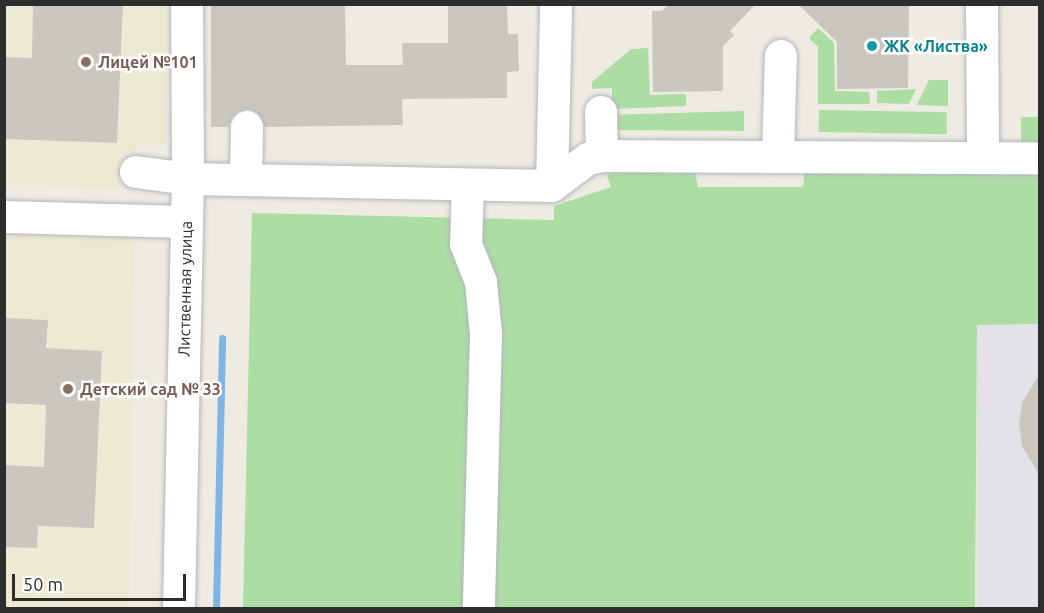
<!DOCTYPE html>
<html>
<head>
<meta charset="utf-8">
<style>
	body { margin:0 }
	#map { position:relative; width:1044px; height:613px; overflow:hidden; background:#edebe2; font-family:Ubuntu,sans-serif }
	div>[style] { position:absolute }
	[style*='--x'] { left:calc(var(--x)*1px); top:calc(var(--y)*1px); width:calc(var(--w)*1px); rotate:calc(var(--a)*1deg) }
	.industrial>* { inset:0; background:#e4e1e7; transform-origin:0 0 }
	.education>* { inset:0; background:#edead3; transform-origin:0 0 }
	.green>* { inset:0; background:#acdea4; transform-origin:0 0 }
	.stream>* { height:7px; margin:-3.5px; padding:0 3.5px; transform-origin:3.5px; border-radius:3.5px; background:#80b4e4 }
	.building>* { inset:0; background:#c9c7c0 }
	.roads { filter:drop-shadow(0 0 2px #b5b5bf) drop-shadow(0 0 2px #b5b5bf) }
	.minor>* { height:32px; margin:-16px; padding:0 16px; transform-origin:16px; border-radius:16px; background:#fff }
	.dots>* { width:16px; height:16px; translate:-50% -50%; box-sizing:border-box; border:3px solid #fff; border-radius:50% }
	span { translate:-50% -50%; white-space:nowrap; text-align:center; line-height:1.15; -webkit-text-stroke:5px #fff; paint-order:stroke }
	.culture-label { font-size:16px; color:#0d838f; font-weight:700 }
	.left { translate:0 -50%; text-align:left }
	.education-label { font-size:16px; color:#785e54; font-weight:700 }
	.street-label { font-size:16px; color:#2d2d2d }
	.frame { position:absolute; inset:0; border:6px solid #2d2d2d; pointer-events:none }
	.scale { position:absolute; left:12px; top:574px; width:174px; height:27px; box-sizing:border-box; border:3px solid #2d2d2d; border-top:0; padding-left:8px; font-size:18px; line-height:21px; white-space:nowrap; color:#2d2d2d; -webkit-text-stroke:4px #fff; paint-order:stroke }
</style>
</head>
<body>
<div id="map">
	<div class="industrial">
		<i style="left:1039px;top:324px;width:284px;height:62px;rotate:90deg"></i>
	</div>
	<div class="education">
		<i style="clip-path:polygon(5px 5px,168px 5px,166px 144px,137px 144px,136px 190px,5px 185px)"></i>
		<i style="left:5px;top:230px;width:130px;height:378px;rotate:1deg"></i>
	</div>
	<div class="green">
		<i style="clip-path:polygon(818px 28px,834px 43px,835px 91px,869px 92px,870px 104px,818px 104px,818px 47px,809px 38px)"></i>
		<i style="clip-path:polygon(648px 48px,650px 95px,686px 94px,686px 106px,612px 109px,612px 88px,592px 89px,592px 82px,631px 49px)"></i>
		<i style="clip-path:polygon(929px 80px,948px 80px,948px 106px,917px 105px)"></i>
		<i style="clip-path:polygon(916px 89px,909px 104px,877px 103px,877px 91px)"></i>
		<i style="left:819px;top:110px;width:128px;height:22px;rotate:1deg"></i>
		<i style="clip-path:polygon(744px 111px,744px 131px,606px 130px,605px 115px)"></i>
		<i style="left:1021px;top:117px;width:18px;height:27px"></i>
		<i style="clip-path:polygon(805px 166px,1039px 173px,1039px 324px,977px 325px,975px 608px,243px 608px,252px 213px,554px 220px,554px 206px,611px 187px,607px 176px,615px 168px,694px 167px,698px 187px,803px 187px)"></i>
	</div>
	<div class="stream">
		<i style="--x:216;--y:608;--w:270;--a:-88.7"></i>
	</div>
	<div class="building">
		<i style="clip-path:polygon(33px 4px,123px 4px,117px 143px,4px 139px,4px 57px,32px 58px)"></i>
		<i style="clip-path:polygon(211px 4px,345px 4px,346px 65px,403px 65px,402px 43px,448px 43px,448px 4px,507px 4px,508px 34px,518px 34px,519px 71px,507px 72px,507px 98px,402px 99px,403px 125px,265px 127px,257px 112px,247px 109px,239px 111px,232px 117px,229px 127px,211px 127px)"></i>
		<i style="clip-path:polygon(669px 4px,756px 4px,730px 31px,734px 35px,723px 46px,723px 91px,653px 92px,652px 11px,662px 11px)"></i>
		<i style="clip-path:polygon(798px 4px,909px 6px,908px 88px,837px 89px,837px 42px)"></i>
		<i style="clip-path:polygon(4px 318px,48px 320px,46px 348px,102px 351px,94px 528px,38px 526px,37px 548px,4px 547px,4px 465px,44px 467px,46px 405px,4px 403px)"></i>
		<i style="clip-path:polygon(1040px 373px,1040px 476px,1022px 446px,1019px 424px,1022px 403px)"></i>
	</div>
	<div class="roads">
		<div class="minor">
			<i style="--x:982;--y:4;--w:154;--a:89.6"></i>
			<i style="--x:778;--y:155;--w:99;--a:-88.3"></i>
			<i style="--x:602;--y:156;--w:438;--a:0.3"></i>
			<i style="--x:136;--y:172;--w:52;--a:7.7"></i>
			<i style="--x:188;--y:179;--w:364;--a:1.1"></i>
			<i style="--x:552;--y:186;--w:45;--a:-36.9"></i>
			<i style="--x:588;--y:159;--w:14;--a:-12"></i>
			<i style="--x:602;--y:156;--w:44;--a:-91.3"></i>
			<i style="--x:246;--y:180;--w:53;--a:-88.9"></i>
			<i style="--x:468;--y:185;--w:59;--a:91.9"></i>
			<i style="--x:466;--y:244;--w:41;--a:68.5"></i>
			<i style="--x:481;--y:282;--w:52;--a:84.5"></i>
			<i style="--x:486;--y:334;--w:274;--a:91.5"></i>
			<i style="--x:552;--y:186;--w:182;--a:-88.7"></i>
			<i style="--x:4;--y:217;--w:182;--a:1.6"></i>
			<i style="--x:179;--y:608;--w:429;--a:-88.8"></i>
			<i style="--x:188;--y:179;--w:175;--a:-90.3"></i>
		</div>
	</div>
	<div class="dots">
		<i style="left:872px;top:46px;background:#0f9aa8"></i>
		<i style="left:86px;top:62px;background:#8d6e63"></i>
		<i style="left:68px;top:389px;background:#8d6e63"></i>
	</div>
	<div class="culture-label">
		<span class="left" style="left:884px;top:46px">ЖК «Листва»</span>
	</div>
	<div class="education-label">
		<span class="left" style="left:98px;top:62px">Лицей №101</span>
		<span class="left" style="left:80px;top:389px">Детский сад № 33</span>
	</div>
	<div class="street-label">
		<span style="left:185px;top:289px;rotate:-89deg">Лиственная улица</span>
	</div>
	<div class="frame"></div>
	<div class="scale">50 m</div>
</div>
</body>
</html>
